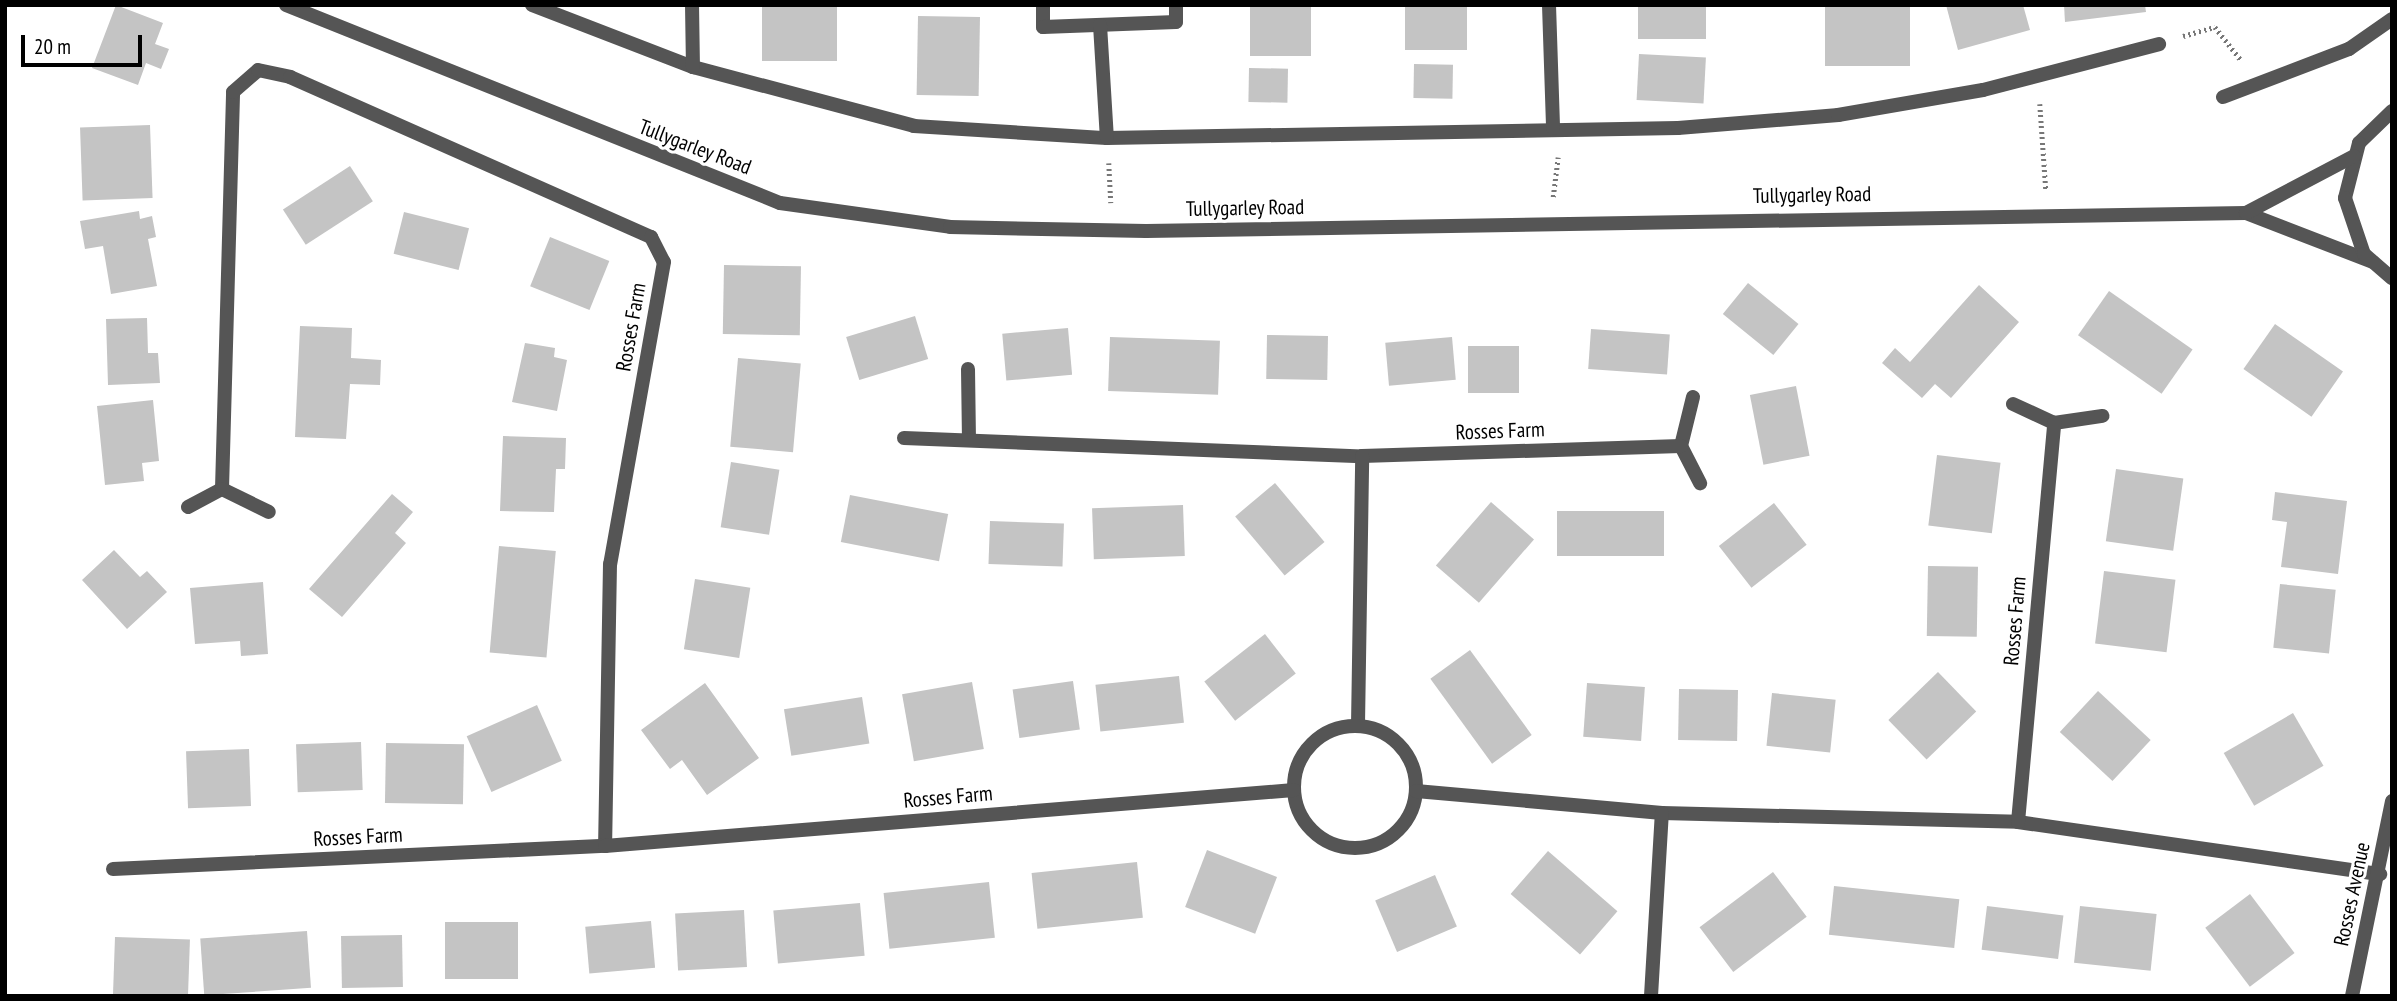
<!DOCTYPE html>
<html>
<head>
<meta charset="utf-8">
<style>
	body { margin:0 }
	#map { position:relative; width:2397px; height:1001px; overflow:hidden; background:#fff; font-family:"PT Sans Narrow",sans-serif }
	div>[style] { position:absolute }
	[style*='--x'] { left:calc(var(--x)*1px); top:calc(var(--y)*1px); width:calc(var(--w)*1px); rotate:calc(var(--a)*1deg) }
	.building>* { inset:0; background:#c4c4c4; transform-origin:0 0 }
	.path>* { height:4.5px; margin-top:-2.25px; transform-origin:0; background:repeating-linear-gradient(90deg,#777 0 2px,transparent 0 5.5px) }
	.service>* { height:14px; margin:-7px; padding:0 7px; transform-origin:7px; border-radius:7px; background:#555 }
	.minor>* { height:14px; margin:-7px; padding:0 7px; transform-origin:7px; border-radius:7px; background:#555 }
	.minor>.ring { margin:-7px; padding:0; box-sizing:content-box; background:none; border:14px solid #555; border-radius:50% }
	.tertiary>* { height:14px; margin:-7px; padding:0 7px; transform-origin:7px; border-radius:7px; background:#555 }
	span { translate:-50% -50%; white-space:nowrap; text-align:center; line-height:1.15; -webkit-text-stroke:6px #fff; paint-order:stroke }
	.street-label { font-size:21px; color:#000 }
	.frame { position:absolute; inset:0; border:7px solid #000; pointer-events:none }
	.scale { position:absolute; left:21px; top:35px; width:121px; height:32px; box-sizing:border-box; border:4px solid #000; border-top:0; padding-left:9px; font-size:21px; line-height:24px; white-space:nowrap; color:#000; -webkit-text-stroke:5px #fff; paint-order:stroke }
</style>
</head>
<body>
<div id="map">
	<div class="building">
		<i style="clip-path:polygon(116px 5px,163px 23px,155px 44px,169px 49px,161px 69px,146px 63px,138px 85px,92px 68px)"></i>
		<i style="left:762px;top:5px;width:75px;height:56px"></i>
		<i style="left:1250px;top:5px;width:61px;height:51px"></i>
		<i style="left:1405px;top:5px;width:62px;height:45px"></i>
		<i style="left:1638px;top:5px;width:68px;height:34px"></i>
		<i style="left:1825px;top:5px;width:85px;height:61px"></i>
		<i style="clip-path:polygon(1946px 5px,2023px 5px,2030px 30px,1958px 50px)"></i>
		<i style="clip-path:polygon(2064px 5px,2145px 5px,2146px 12px,2065px 22px)"></i>
		<i style="left:918px;top:16px;width:62px;height:79px;rotate:1deg"></i>
		<i style="left:1639px;top:54px;width:67px;height:46px;rotate:3deg"></i>
		<i style="left:1414px;top:64px;width:39px;height:34px;rotate:1deg"></i>
		<i style="left:1249px;top:68px;width:39px;height:34px;rotate:1deg"></i>
		<i style="left:150px;top:125px;width:73px;height:70px;rotate:88deg"></i>
		<i style="left:350px;top:166px;width:42px;height:80px;rotate:57deg"></i>
		<i style="clip-path:polygon(139px 211px,140px 219px,152px 216px,156px 237px,148px 239px,157px 286px,111px 294px,103px 246px,85px 249px,80px 221px)"></i>
		<i style="left:404px;top:212px;width:67px;height:43px;rotate:14deg"></i>
		<i style="left:550px;top:237px;width:64px;height:53px;rotate:22deg"></i>
		<i style="left:724px;top:265px;width:77px;height:69px;rotate:1deg"></i>
		<i style="left:1748px;top:283px;width:65px;height:40px;rotate:39deg"></i>
		<i style="clip-path:polygon(1979px 285px,2019px 322px,1951px 398px,1935px 384px,1922px 398px,1882px 363px,1895px 348px,1910px 362px)"></i>
		<i style="left:2109px;top:291px;width:102px;height:54px;rotate:35deg"></i>
		<i style="left:915px;top:316px;width:45px;height:72px;rotate:73deg"></i>
		<i style="clip-path:polygon(147px 318px,148px 353px,158px 353px,160px 383px,108px 385px,106px 319px)"></i>
		<i style="left:2275px;top:324px;width:83px;height:55px;rotate:35deg"></i>
		<i style="clip-path:polygon(300px 326px,352px 328px,351px 358px,381px 360px,380px 385px,350px 384px,346px 439px,295px 437px)"></i>
		<i style="left:1068px;top:328px;width:47px;height:66px;rotate:85deg"></i>
		<i style="left:1591px;top:329px;width:79px;height:40px;rotate:4deg"></i>
		<i style="left:1267px;top:335px;width:61px;height:44px;rotate:1deg"></i>
		<i style="left:1110px;top:337px;width:110px;height:54px;rotate:2deg"></i>
		<i style="left:1452px;top:337px;width:43px;height:67px;rotate:85deg"></i>
		<i style="clip-path:polygon(525px 343px,555px 348px,554px 357px,567px 360px,557px 411px,512px 402px)"></i>
		<i style="left:1519px;top:346px;width:47px;height:51px;rotate:90deg"></i>
		<i style="left:738px;top:358px;width:63px;height:89px;rotate:5deg"></i>
		<i style="left:1796px;top:386px;width:71px;height:47px;rotate:79deg"></i>
		<i style="clip-path:polygon(153px 400px,159px 461px,142px 463px,144px 481px,105px 485px,97px 406px)"></i>
		<i style="clip-path:polygon(503px 436px,566px 438px,565px 469px,556px 469px,554px 512px,500px 511px)"></i>
		<i style="left:1937px;top:455px;width:64px;height:71px;rotate:7deg"></i>
		<i style="left:731px;top:462px;width:49px;height:66px;rotate:9deg"></i>
		<i style="left:2116px;top:469px;width:68px;height:73px;rotate:8deg"></i>
		<i style="left:1275px;top:483px;width:77px;height:52px;rotate:50deg"></i>
		<i style="clip-path:polygon(2275px 492px,2347px 501px,2338px 574px,2281px 567px,2287px 522px,2272px 520px)"></i>
		<i style="clip-path:polygon(392px 494px,413px 512px,395px 533px,406px 543px,342px 617px,309px 589px)"></i>
		<i style="left:850px;top:495px;width:100px;height:48px;rotate:11deg"></i>
		<i style="left:1491px;top:502px;width:57px;height:84px;rotate:41deg"></i>
		<i style="left:1774px;top:503px;width:53px;height:70px;rotate:52deg"></i>
		<i style="left:1183px;top:505px;width:51px;height:91px;rotate:88deg"></i>
		<i style="left:1557px;top:511px;width:107px;height:45px"></i>
		<i style="left:990px;top:521px;width:74px;height:43px;rotate:2deg"></i>
		<i style="left:499px;top:546px;width:57px;height:107px;rotate:5deg"></i>
		<i style="clip-path:polygon(114px 550px,140px 577px,147px 571px,167px 592px,127px 629px,82px 580px)"></i>
		<i style="left:1928px;top:566px;width:50px;height:70px;rotate:1deg"></i>
		<i style="left:2104px;top:571px;width:72px;height:73px;rotate:7deg"></i>
		<i style="left:695px;top:579px;width:56px;height:71px;rotate:9deg"></i>
		<i style="clip-path:polygon(263px 582px,268px 654px,241px 656px,240px 641px,195px 644px,190px 588px)"></i>
		<i style="left:2280px;top:584px;width:56px;height:64px;rotate:6deg"></i>
		<i style="left:1265px;top:634px;width:50px;height:77px;rotate:52deg"></i>
		<i style="left:1470px;top:650px;width:105px;height:49px;rotate:54deg"></i>
		<i style="left:1938px;top:672px;width:55px;height:69px;rotate:46deg"></i>
		<i style="left:1179px;top:676px;width:47px;height:84px;rotate:84deg"></i>
		<i style="left:1073px;top:681px;width:49px;height:61px;rotate:82deg"></i>
		<i style="left:972px;top:682px;width:68px;height:71px;rotate:80deg"></i>
		<i style="clip-path:polygon(705px 683px,759px 758px,707px 795px,682px 760px,670px 769px,641px 730px)"></i>
		<i style="left:1587px;top:683px;width:58px;height:54px;rotate:4deg"></i>
		<i style="left:1679px;top:689px;width:59px;height:51px;rotate:1deg"></i>
		<i style="left:2098px;top:691px;width:72px;height:56px;rotate:43deg"></i>
		<i style="left:1772px;top:693px;width:64px;height:53px;rotate:6deg"></i>
		<i style="left:862px;top:697px;width:47px;height:79px;rotate:81deg"></i>
		<i style="left:537px;top:705px;width:61px;height:77px;rotate:66deg"></i>
		<i style="left:2293px;top:713px;width:61px;height:80px;rotate:60deg"></i>
		<i style="left:361px;top:742px;width:48px;height:65px;rotate:88deg"></i>
		<i style="left:386px;top:743px;width:78px;height:60px;rotate:1deg"></i>
		<i style="left:249px;top:749px;width:57px;height:63px;rotate:88deg"></i>
		<i style="left:1207px;top:850px;width:75px;height:61px;rotate:21deg"></i>
		<i style="left:1548px;top:851px;width:92px;height:57px;rotate:41deg"></i>
		<i style="left:1137px;top:862px;width:56px;height:106px;rotate:84deg"></i>
		<i style="left:1773px;top:872px;width:56px;height:92px;rotate:53deg"></i>
		<i style="left:1435px;top:875px;width:56px;height:65px;rotate:67deg"></i>
		<i style="left:989px;top:882px;width:56px;height:106px;rotate:84deg"></i>
		<i style="left:1834px;top:886px;width:126px;height:49px;rotate:6deg"></i>
		<i style="left:2250px;top:894px;width:74px;height:56px;rotate:53deg"></i>
		<i style="left:860px;top:903px;width:53px;height:87px;rotate:85deg"></i>
		<i style="left:1987px;top:906px;width:77px;height:44px;rotate:7deg"></i>
		<i style="left:2080px;top:906px;width:77px;height:57px;rotate:6deg"></i>
		<i style="left:744px;top:910px;width:57px;height:69px;rotate:87deg"></i>
		<i style="left:651px;top:921px;width:47px;height:66px;rotate:85deg"></i>
		<i style="left:445px;top:922px;width:73px;height:57px"></i>
		<i style="left:307px;top:931px;width:57px;height:107px;rotate:86deg"></i>
		<i style="left:402px;top:935px;width:52px;height:61px;rotate:89deg"></i>
		<i style="left:115px;top:937px;width:75px;height:59px;rotate:2deg"></i>
	</div>
	<div class="path">
		<i style="--x:2183;--y:36;--w:33;--a:-16"></i>
		<i style="--x:2215;--y:27;--w:42;--a:51.8"></i>
		<i style="--x:2040;--y:104;--w:85;--a:86"></i>
		<i style="--x:1109;--y:163;--w:40;--a:87.1"></i>
		<i style="--x:1553;--y:197;--w:40;--a:-82.9"></i>
	</div>
	<div class="service">
		<i style="--x:2223;--y:97;--w:135;--a:-20.9"></i>
		<i style="--x:2349;--y:49;--w:52;--a:-34.9"></i>
	</div>
	<div class="minor">
		<i style="--x:532;--y:5;--w:173;--a:21.1"></i>
		<i style="--x:693;--y:67;--w:229;--a:14.9"></i>
		<i style="--x:914;--y:126;--w:193;--a:3.6"></i>
		<i style="--x:1107;--y:138;--w:571;--a:-1"></i>
		<i style="--x:1678;--y:128;--w:161;--a:-4.6"></i>
		<i style="--x:1838;--y:115;--w:147;--a:-9.8"></i>
		<i style="--x:1983;--y:90;--w:182;--a:-14.6"></i>
		<i style="--x:692;--y:5;--w:62;--a:89.1"></i>
		<i style="--x:1043;--y:5;--w:22;--a:90"></i>
		<i style="--x:1043;--y:27;--w:133;--a:-2.2"></i>
		<i style="--x:1176;--y:22;--w:17;--a:-90"></i>
		<i style="--x:1549;--y:5;--w:123;--a:88.1"></i>
		<i style="--x:1100;--y:25;--w:113;--a:86.5"></i>
		<i style="--x:968;--y:369;--w:69;--a:89.2"></i>
		<i style="--x:1693;--y:397;--w:50;--a:103.8"></i>
		<i style="--x:1681;--y:446;--w:42;--a:62.8"></i>
		<i style="--x:2013;--y:404;--w:45;--a:24.9"></i>
		<i style="--x:2054;--y:423;--w:49;--a:-8.3"></i>
		<i style="--x:904;--y:438;--w:458;--a:2.3"></i>
		<i style="--x:1362;--y:456;--w:319;--a:-1.8"></i>
		<i style="--x:222;--y:489;--w:397;--a:-88.4"></i>
		<i style="--x:233;--y:92;--w:33;--a:-41"></i>
		<i style="--x:258;--y:70;--w:33;--a:12"></i>
		<i style="--x:290;--y:77;--w:395;--a:23.9"></i>
		<i style="--x:651;--y:237;--w:28;--a:63"></i>
		<i style="--x:664;--y:262;--w:307;--a:100.1"></i>
		<i style="--x:610;--y:564;--w:282;--a:91"></i>
		<i style="--x:188;--y:507;--w:38;--a:-28"></i>
		<i style="--x:222;--y:489;--w:52;--a:26.1"></i>
		<i style="--x:1358;--y:725;--w:269;--a:-89.1"></i>
		<i class="ring" style="left:1294px;top:726px;width:108px;height:108px"></i>
		<i style="--x:1416;--y:791;--w:247;--a:5.1"></i>
		<i style="--x:1662;--y:813;--w:356;--a:1.4"></i>
		<i style="--x:2018;--y:822;--w:366;--a:8.2"></i>
		<i style="--x:2018;--y:822;--w:401;--a:-84.8"></i>
		<i style="--x:113;--y:869;--w:493;--a:-2.7"></i>
		<i style="--x:605;--y:846;--w:691;--a:-4.65"></i>
		<i style="--x:1651;--y:996;--w:183;--a:-86.6"></i>
		<i style="--x:2352;--y:996;--w:199;--a:-78.4"></i>
	</div>
	<div class="tertiary">
		<i style="--x:286;--y:5;--w:532;--a:21.84"></i>
		<i style="--x:780;--y:203;--w:172;--a:8"></i>
		<i style="--x:950;--y:227;--w:196;--a:1.2"></i>
		<i style="--x:1146;--y:231;--w:1100;--a:-0.94"></i>
		<i style="--x:2246;--y:213;--w:136;--a:21.1"></i>
		<i style="--x:2392;--y:111;--w:46;--a:135.9"></i>
		<i style="--x:2359;--y:143;--w:57;--a:104.3"></i>
		<i style="--x:2345;--y:198;--w:59;--a:71.3"></i>
		<i style="--x:2364;--y:254;--w:37;--a:41"></i>
		<i style="--x:2246;--y:213;--w:122;--a:-27.8"></i>
	</div>
	<div class="street-label">
		<span style="left:695px;top:147px;rotate:21deg">Tullygarley Road</span>
		<span style="left:1812px;top:195px;rotate:-1deg">Tullygarley Road</span>
		<span style="left:1245px;top:208px;rotate:-1deg">Tullygarley Road</span>
		<span style="left:631px;top:327px;rotate:-80deg">Rosses Farm</span>
		<span style="left:1500px;top:431px;rotate:-2deg">Rosses Farm</span>
		<span style="left:2015px;top:621px;rotate:-85deg">Rosses Farm</span>
		<span style="left:948px;top:797px;rotate:-5deg">Rosses Farm</span>
		<span style="left:358px;top:837px;rotate:-3deg">Rosses Farm</span>
		<span style="left:2352px;top:894px;rotate:-78deg">Rosses Avenue</span>
	</div>
	<div class="frame"></div>
	<div class="scale">20 m</div>
</div>
</body>
</html>
